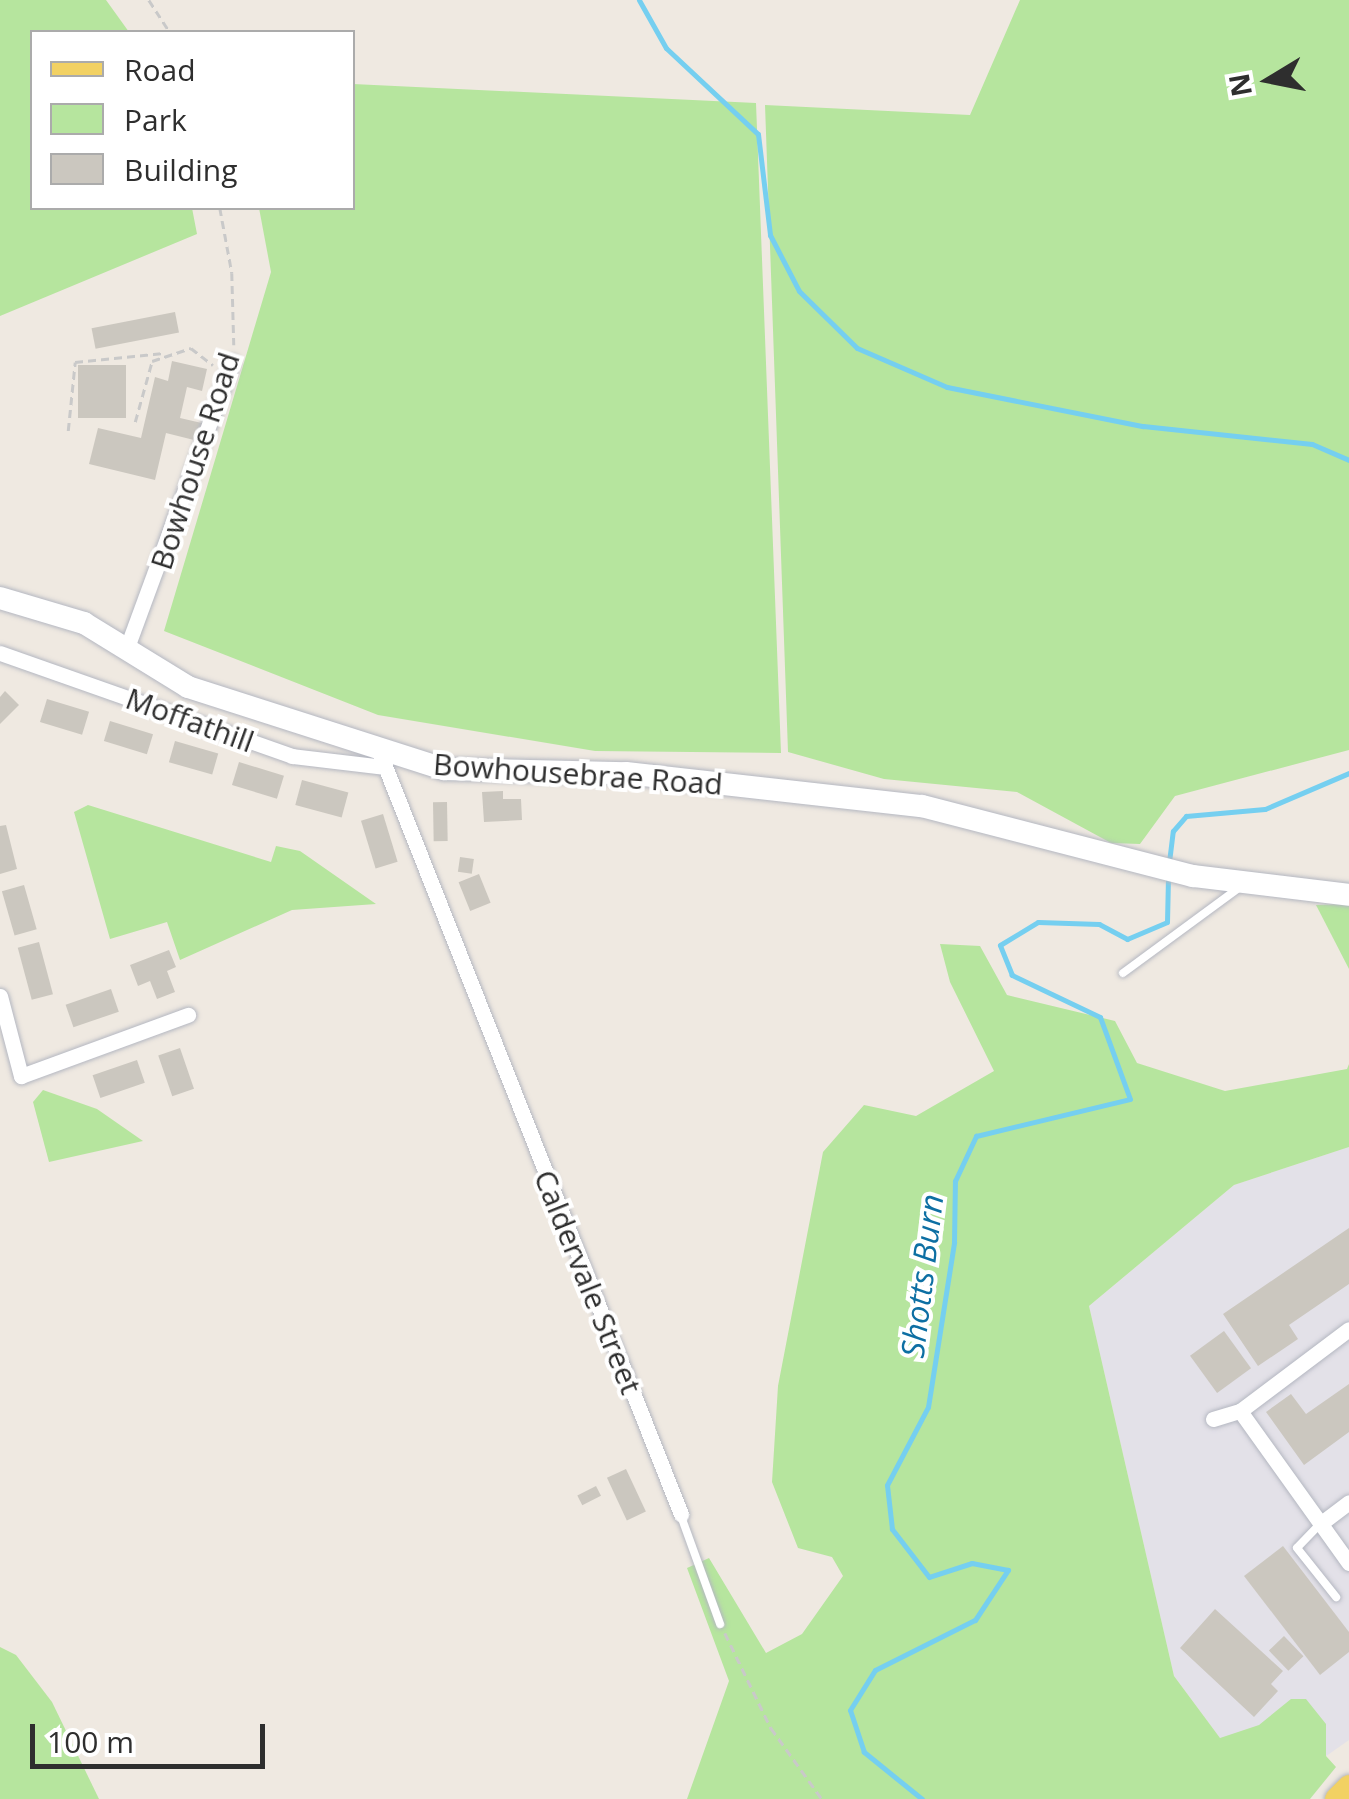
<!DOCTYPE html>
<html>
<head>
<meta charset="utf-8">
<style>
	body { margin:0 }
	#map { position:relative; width:1349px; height:1799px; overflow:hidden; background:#efe9e1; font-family:"Open Sans",sans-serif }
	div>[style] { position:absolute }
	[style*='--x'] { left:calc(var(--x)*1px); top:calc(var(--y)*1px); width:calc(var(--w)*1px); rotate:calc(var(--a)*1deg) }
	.industrial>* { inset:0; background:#e3e1e8 }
	.green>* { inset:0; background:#b6e59e }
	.stream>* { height:5px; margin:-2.5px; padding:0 2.5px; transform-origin:2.5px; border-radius:2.5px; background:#75cff0 }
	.building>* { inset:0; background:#cbc7bf; transform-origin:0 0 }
	.path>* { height:2.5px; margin-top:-1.25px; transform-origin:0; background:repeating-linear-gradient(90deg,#c9c9c9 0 8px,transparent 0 13px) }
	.roads { filter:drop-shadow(0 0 2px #b4b7c1) drop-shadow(0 0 2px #b4b7c1) }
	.lane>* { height:8px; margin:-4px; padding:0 4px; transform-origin:4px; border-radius:4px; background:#fff }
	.street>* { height:15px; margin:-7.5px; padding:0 7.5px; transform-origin:7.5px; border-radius:7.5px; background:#fff }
	.secondary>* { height:22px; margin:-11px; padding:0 11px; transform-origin:11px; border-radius:11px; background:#fff }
	.primary>* { height:25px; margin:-12.5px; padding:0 12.5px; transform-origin:12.5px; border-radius:12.5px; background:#f2d163 }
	span { translate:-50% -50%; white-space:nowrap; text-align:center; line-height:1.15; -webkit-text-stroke:8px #fff; paint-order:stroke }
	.street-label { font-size:30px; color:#2e2e2e }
	.water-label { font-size:32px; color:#0d6fa3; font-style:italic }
	.legend { position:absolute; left:30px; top:30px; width:325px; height:180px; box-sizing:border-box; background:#fff; border:2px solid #ababab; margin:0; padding:12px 18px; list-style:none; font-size:30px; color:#2e2e2e }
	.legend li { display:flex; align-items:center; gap:20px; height:50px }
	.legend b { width:50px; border:2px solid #ababab }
	.north { position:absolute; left:1219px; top:30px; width:100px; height:100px; -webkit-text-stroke:8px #fff; paint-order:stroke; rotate:260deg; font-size:28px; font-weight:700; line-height:40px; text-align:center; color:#2e2e2e }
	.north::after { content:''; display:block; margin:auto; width:35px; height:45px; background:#2e2e2e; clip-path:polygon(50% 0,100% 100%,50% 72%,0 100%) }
	.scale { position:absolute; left:30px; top:1724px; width:235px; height:45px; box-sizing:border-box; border:5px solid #2e2e2e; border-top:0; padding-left:12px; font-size:30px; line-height:35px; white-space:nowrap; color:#2e2e2e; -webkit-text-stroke:8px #fff; paint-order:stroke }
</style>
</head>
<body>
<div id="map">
	<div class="industrial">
		<i style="clip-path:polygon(1349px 1147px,1349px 1740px,1265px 1799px,1174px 1676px,1089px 1306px,1234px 1185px)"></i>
	</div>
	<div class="green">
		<i style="clip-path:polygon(0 0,106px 0,129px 32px,32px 32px,32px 208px,192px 208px,197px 234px,0 316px)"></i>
		<i style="clip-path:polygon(1020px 0,1349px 0,1349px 750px,1175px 796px,1140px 844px,1111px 843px,1017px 792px,884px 779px,788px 752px,765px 105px,970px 115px)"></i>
		<i style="clip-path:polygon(353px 84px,756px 103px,781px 753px,595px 751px,378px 715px,164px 631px,271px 272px,259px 208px,352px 208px)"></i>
		<i style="clip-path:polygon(88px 805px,271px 862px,276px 846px,300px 851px,376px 904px,292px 910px,180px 960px,167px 922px,110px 939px,74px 812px)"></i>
		<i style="clip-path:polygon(1349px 904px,1349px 969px,1316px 905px)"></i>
		<i style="clip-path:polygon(940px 944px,980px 946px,1007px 995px,1115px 1021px,1137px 1063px,1225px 1091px,1347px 1069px,1349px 1064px,1349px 1147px,1234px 1185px,1089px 1306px,1174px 1676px,1220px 1738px,1259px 1725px,1291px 1699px,1306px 1699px,1326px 1724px,1326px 1756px,1336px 1767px,1310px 1799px,687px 1799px,729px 1681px,687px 1568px,709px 1558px,766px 1653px,802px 1634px,843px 1576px,832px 1557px,798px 1548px,772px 1482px,778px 1386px,823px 1152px,864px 1105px,916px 1116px,994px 1071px,950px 982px)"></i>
		<i style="clip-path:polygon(43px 1090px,97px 1109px,143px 1141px,49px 1162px,33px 1102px)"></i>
		<i style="clip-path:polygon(0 1647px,16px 1655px,52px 1702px,99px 1799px,0 1799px)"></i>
	</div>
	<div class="stream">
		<i style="--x:639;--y:0;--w:55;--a:60.6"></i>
		<i style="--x:666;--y:48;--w:126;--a:43.1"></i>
		<i style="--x:758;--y:134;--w:102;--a:83.2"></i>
		<i style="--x:770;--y:235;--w:63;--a:62.6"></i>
		<i style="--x:799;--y:291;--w:81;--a:44.5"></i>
		<i style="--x:857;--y:348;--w:98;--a:23.4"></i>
		<i style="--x:947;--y:387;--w:200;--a:11.3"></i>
		<i style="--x:1143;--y:426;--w:170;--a:6.1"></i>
		<i style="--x:1312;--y:444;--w:40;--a:23.4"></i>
		<i style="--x:1169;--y:862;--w:31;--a:-83"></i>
		<i style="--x:1173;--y:831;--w:20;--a:-49"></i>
		<i style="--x:1186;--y:816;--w:79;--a:-5.1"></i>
		<i style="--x:1265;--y:809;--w:91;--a:-23.2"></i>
		<i style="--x:922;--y:1799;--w:75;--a:-141"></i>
		<i style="--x:864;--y:1752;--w:44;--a:-108.4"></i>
		<i style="--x:850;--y:1710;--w:47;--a:-58"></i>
		<i style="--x:875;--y:1670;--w:112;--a:-26.6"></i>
		<i style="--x:975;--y:1620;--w:60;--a:-56.6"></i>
		<i style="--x:1008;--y:1570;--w:37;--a:-169"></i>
		<i style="--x:972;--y:1563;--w:45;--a:162"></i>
		<i style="--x:929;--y:1577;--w:61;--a:-127.6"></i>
		<i style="--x:892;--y:1529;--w:44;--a:-96.5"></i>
		<i style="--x:887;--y:1485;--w:88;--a:-62.3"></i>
		<i style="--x:928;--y:1407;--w:167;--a:-81"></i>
		<i style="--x:954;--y:1242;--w:61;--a:-89.1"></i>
		<i style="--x:955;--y:1181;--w:50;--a:-65"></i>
		<i style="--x:976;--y:1136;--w:158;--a:-13.5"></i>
		<i style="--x:1130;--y:1099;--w:87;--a:-110.1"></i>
		<i style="--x:1100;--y:1017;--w:98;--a:-154.5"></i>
		<i style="--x:1012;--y:975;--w:32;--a:-112"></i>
		<i style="--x:1000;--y:945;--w:44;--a:-31.2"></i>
		<i style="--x:1038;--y:922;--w:61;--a:1.9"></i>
		<i style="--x:1099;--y:924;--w:32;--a:28"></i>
		<i style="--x:1127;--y:939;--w:43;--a:-23"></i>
		<i style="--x:1167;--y:922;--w:44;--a:-88.7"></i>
	</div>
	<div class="building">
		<i style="left:175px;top:312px;width:21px;height:85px;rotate:79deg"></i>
		<i style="clip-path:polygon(172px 361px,207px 369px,202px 391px,187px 387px,180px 418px,206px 424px,202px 442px,166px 433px,155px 480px,89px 464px,98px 428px,141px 438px,155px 377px,168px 381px)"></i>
		<i style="left:126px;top:365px;width:53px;height:48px;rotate:90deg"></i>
		<i style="clip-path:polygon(5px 691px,19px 705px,0 724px,0 697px)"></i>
		<i style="left:47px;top:699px;width:44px;height:24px;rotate:17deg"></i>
		<i style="left:110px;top:721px;width:45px;height:21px;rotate:17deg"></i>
		<i style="left:175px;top:741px;width:45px;height:22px;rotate:16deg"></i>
		<i style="left:239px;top:762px;width:47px;height:24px;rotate:17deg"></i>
		<i style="left:302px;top:780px;width:48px;height:26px;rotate:15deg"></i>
		<i style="clip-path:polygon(503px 791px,503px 799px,521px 799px,522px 820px,484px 822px,482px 792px)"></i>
		<i style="left:447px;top:802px;width:39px;height:14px;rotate:89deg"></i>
		<i style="left:383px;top:814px;width:50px;height:23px;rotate:73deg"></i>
		<i style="clip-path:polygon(6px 825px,17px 869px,0 874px,0 826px)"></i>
		<i style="left:460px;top:857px;width:14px;height:15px;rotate:8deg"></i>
		<i style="left:479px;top:874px;width:31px;height:22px;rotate:68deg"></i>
		<i style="left:24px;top:885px;width:46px;height:23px;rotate:74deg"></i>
		<i style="left:39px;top:942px;width:54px;height:22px;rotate:75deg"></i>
		<i style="clip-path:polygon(169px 950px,176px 967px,167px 971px,175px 992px,157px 999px,150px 981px,138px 986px,130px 965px)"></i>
		<i style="left:111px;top:989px;width:24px;height:48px;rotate:71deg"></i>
		<i style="left:180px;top:1048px;width:43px;height:23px;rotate:71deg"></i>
		<i style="left:137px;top:1060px;width:24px;height:47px;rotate:71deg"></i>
		<i style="clip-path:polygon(1349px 1228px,1349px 1284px,1289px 1325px,1298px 1339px,1258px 1366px,1223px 1314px)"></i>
		<i style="left:1224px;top:1331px;width:46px;height:42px;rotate:54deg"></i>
		<i style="clip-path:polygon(1349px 1384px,1349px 1432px,1304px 1465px,1266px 1412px,1291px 1394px,1306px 1414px)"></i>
		<i style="left:626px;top:1469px;width:47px;height:21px;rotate:65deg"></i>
		<i style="left:596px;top:1486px;width:11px;height:21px;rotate:63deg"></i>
		<i style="clip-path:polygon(1283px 1546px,1349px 1632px,1349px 1652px,1320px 1675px,1244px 1576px)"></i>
		<i style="clip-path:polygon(1215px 1609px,1283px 1671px,1271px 1684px,1278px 1691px,1254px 1717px,1180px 1648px)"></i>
		<i style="left:1284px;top:1636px;width:28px;height:21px;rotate:46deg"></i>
	</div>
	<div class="path">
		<i style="--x:149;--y:0;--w:38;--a:57"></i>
		<i style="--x:220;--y:208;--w:66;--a:79.5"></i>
		<i style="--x:232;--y:273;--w:72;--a:88.4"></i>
		<i style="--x:135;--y:422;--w:63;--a:-74.4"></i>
		<i style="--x:152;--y:361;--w:41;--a:-18.4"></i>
		<i style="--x:191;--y:348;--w:28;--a:38"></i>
		<i style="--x:68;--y:431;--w:69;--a:-84.2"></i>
		<i style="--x:75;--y:362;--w:89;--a:-5.8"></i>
		<i style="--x:725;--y:1633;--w:106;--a:64.2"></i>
		<i style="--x:771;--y:1728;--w:87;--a:54.3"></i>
	</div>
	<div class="roads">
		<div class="lane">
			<i style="--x:1123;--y:973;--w:145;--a:-36.3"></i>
			<i style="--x:681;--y:1516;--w:115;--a:70.1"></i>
			<i style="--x:1320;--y:1524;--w:33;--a:134"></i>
			<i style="--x:1297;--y:1548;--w:63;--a:51.5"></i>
		</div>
		<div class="street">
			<i style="--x:126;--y:650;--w:307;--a:-69.8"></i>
			<i style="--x:0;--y:653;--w:310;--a:19.4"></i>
			<i style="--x:292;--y:756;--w:93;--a:6.8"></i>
			<i style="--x:379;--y:751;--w:821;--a:68.41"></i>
			<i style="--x:0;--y:996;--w:83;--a:75.3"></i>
			<i style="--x:21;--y:1076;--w:178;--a:-20.1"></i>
			<i style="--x:1240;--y:1411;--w:187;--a:54.4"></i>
			<i style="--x:1213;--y:1419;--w:28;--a:-17"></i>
			<i style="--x:1240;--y:1411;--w:136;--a:-37"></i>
			<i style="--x:1320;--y:1524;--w:36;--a:-37"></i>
		</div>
		<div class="secondary">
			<i style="--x:0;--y:598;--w:88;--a:16.6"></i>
			<i style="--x:84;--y:623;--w:122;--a:31.6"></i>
			<i style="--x:188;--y:687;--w:269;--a:17.8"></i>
			<i style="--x:444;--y:769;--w:182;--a:1.3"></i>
			<i style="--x:626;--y:773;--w:298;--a:6.4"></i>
			<i style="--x:922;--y:806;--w:280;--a:14.5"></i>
			<i style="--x:1193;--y:876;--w:157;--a:6.9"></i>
		</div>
		<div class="primary">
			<i style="--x:1337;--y:1799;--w:17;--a:-45"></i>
		</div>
	</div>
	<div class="street-label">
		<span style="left:195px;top:461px;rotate:-72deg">Bowhouse Road</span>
		<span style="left:190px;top:720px;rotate:20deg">Moffathill</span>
		<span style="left:578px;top:774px;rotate:4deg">Bowhousebrae Road</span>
		<span style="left:588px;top:1282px;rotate:68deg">Caldervale Street</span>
	</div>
	<div class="water-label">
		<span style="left:922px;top:1276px;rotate:-83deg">Shotts Burn</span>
	</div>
	<ul class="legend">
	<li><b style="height:12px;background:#f2d163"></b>Road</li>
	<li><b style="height:28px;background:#b6e59e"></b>Park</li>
	<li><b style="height:28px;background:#cbc7bf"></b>Building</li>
	</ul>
	<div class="north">N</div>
	<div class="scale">100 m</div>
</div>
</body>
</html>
